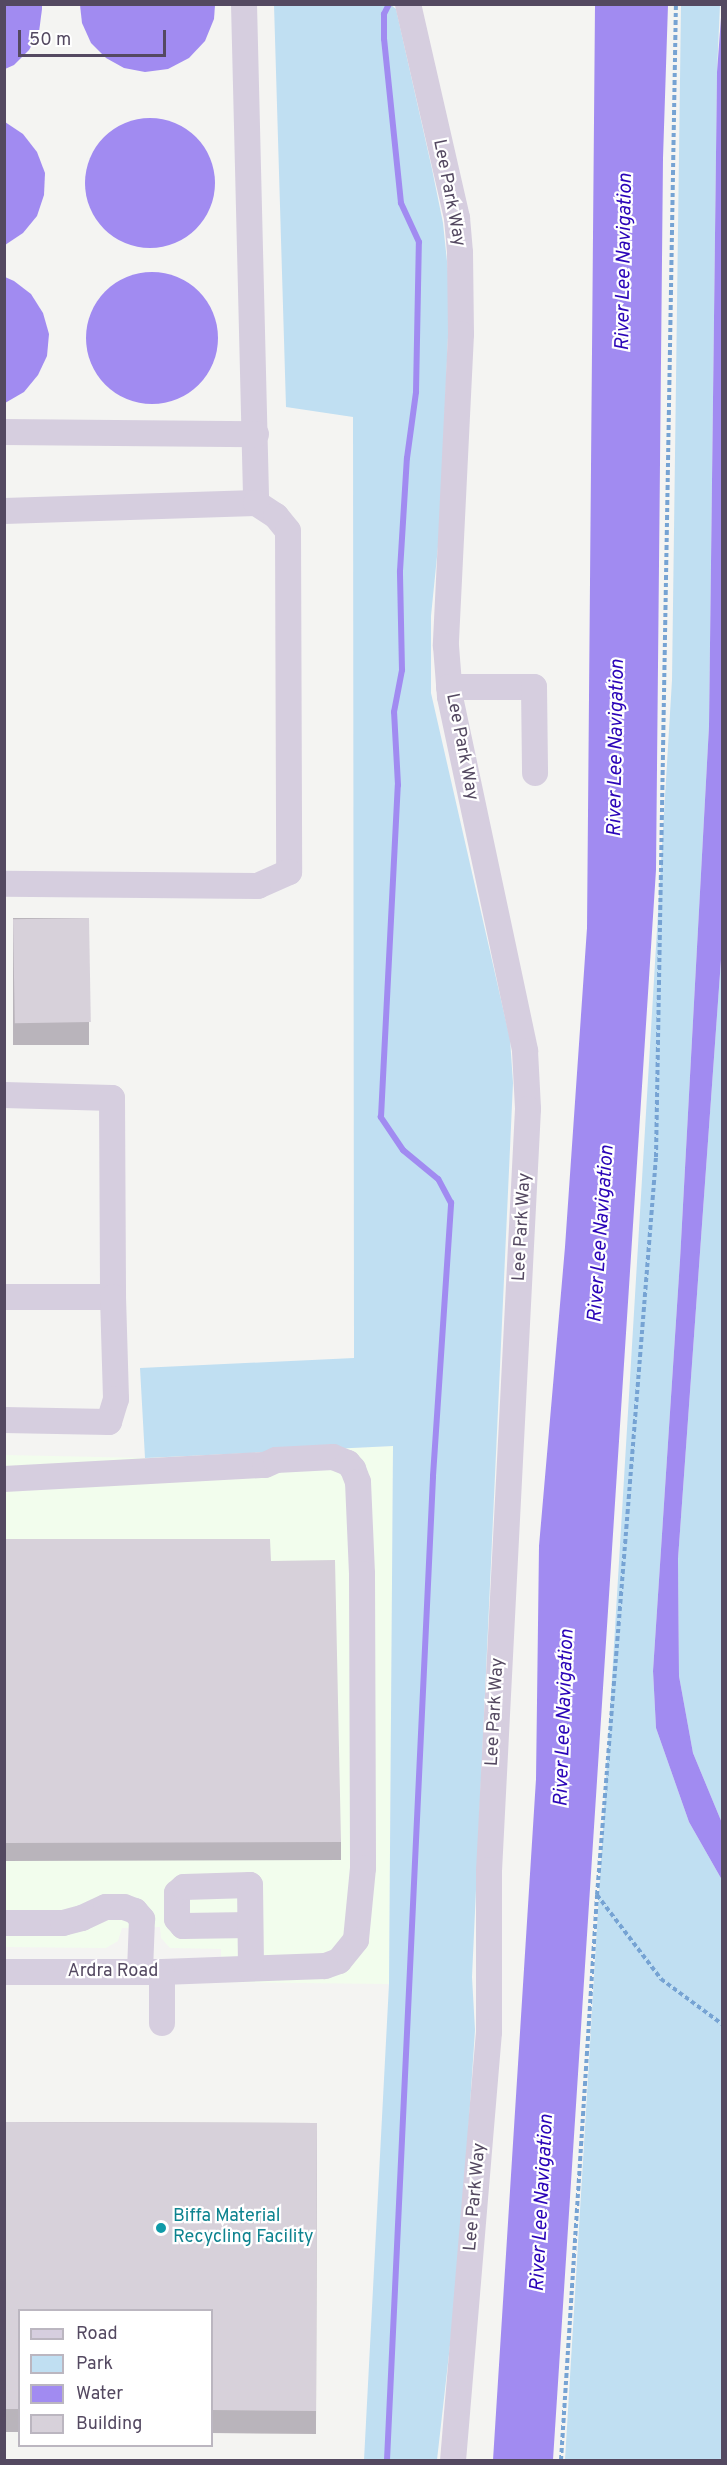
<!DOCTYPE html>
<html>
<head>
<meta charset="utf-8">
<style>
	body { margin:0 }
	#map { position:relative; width:727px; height:2465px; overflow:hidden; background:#f4f4f2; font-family:Overpass,sans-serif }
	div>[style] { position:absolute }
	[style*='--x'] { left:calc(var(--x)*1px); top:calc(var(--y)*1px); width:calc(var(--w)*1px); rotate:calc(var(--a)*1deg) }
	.commercial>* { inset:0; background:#f2fded }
	.green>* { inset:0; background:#c0dff2 }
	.water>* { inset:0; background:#a18bf1 }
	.round { border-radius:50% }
	.stream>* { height:6px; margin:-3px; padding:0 3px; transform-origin:3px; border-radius:3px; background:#a18bf1 }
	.path>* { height:4px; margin-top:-2px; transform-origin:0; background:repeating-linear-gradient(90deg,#76a3d3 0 4.5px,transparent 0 7.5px) }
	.minor>* { height:26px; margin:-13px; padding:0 13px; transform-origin:13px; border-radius:13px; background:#d6cedf }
	.wall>* { inset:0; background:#b9b4bb; transform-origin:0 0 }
	.building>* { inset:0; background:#d7d1da; transform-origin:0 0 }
	.dots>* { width:16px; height:16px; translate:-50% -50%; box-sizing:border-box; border:3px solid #fff; border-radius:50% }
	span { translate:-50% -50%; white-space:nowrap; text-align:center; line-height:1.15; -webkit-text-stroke:4.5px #fff; paint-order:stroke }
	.street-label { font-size:18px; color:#544961 }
	.culture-label { font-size:18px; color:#0d838f }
	.left { translate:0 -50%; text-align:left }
	.water-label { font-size:20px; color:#2b05b8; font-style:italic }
	.frame { position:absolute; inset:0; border:6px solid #544961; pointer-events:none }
	.legend { position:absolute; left:18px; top:2309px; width:195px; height:138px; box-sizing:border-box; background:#fff; border:2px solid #bbb6c0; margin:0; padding:8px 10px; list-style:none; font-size:18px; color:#544961 }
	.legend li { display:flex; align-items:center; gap:12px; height:30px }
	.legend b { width:30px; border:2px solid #bbb6c0 }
	.scale { position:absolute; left:18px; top:30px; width:148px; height:27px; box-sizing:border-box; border:3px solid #544961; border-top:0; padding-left:8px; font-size:18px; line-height:21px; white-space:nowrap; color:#544961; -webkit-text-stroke:4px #fff; paint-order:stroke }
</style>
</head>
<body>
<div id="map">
	<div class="commercial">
		<i style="clip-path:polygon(393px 1446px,389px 1984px,221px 1982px,221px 1949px,170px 1948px,161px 1938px,160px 1927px,122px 1928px,118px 1941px,106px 1948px,5px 1947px,5px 1455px,145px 1458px)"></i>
	</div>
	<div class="green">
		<i style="clip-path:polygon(274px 5px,391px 5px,396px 9px,432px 169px,443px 223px,450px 290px,440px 527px,431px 616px,431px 693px,510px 1039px,513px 1083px,472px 1977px,475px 2030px,460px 2257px,437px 2460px,364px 2460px,389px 1984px,393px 1446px,145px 1458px,140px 1368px,354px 1358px,353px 417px,286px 407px)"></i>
		<i style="clip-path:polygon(681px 5px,720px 5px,717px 72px,709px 726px,680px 1260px,653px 1671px,656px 1728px,689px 1822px,722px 1880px,722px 2460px,565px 2460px,672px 680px)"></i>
		<i style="clip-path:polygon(722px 946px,722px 1823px,693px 1753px,679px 1676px,678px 1559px)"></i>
	</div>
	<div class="water">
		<i style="clip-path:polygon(5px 4px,42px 5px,42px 9px,39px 32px,29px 50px,14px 65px,5px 69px)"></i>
		<i style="clip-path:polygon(722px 4px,722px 946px,678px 1559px,679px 1676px,693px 1753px,722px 1823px,722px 1880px,689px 1822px,656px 1728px,653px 1671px,680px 1260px,709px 726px,717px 72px)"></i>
		<i style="clip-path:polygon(80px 5px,215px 5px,214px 19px,205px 41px,189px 58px,168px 69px,145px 72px,124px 68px,106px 58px,91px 43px,82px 23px)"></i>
		<i style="clip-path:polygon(595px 5px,668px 5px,663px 158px,656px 870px,553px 2460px,493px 2460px,536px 1779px,539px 1546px,565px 1247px,587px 928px)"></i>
		<i class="round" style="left:85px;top:118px;width:130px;height:130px"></i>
		<i style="clip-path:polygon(5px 122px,23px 134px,37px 152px,45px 173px,44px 195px,37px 216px,23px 233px,5px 245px)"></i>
		<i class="round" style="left:86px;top:272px;width:132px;height:132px"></i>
		<i style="clip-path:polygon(5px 277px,14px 281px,31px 294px,43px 313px,49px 334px,47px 356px,38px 375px,24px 392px,5px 403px)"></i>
	</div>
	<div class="stream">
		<i style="--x:387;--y:2460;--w:985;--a:-87.32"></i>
		<i style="--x:433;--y:1476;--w:274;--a:-86.2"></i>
		<i style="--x:451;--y:1203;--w:27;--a:-118"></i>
		<i style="--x:438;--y:1179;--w:45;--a:-140.4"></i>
		<i style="--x:403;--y:1150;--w:40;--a:-124"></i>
		<i style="--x:381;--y:1117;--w:332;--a:-87.1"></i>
		<i style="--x:398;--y:785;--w:73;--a:-93.1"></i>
		<i style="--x:394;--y:712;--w:43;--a:-79.2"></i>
		<i style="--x:402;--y:670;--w:99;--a:-91.2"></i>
		<i style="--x:400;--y:571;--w:113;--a:-86.5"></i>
		<i style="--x:407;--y:458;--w:67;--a:-82.2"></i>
		<i style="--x:416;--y:392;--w:150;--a:-88.9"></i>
		<i style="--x:419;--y:242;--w:43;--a:-114.8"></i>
		<i style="--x:401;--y:203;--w:165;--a:-95.9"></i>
		<i style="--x:384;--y:39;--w:25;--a:-90"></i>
		<i style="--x:384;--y:14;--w:11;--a:-63"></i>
	</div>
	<div class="path">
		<i style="--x:597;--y:1895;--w:106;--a:52.7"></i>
		<i style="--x:661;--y:1979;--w:76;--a:36.4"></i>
		<i style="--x:561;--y:2460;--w:566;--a:-86.35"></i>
		<i style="--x:597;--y:1895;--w:740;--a:-85.43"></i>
		<i style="--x:656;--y:1157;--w:1153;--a:-89.01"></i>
	</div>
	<div class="minor">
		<i style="--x:244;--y:4;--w:499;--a:88.6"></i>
		<i style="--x:408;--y:4;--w:220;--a:77.1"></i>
		<i style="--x:457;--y:218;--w:35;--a:85"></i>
		<i style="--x:460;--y:253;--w:81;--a:89.3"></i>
		<i style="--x:461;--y:334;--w:312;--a:92.8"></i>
		<i style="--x:446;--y:646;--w:51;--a:85.5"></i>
		<i style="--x:450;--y:697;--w:362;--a:78"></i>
		<i style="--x:525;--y:1051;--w:58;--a:87"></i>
		<i style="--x:528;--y:1109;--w:762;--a:92.93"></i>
		<i style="--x:489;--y:1870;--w:162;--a:90"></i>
		<i style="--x:489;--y:2032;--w:430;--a:94.8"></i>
		<i style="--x:4;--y:432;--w:252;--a:0.5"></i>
		<i style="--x:4;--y:511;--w:252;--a:-1.8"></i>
		<i style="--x:256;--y:503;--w:24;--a:33"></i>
		<i style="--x:276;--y:516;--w:19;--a:51"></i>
		<i style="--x:288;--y:531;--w:341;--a:89.8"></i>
		<i style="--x:289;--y:872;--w:34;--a:156"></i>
		<i style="--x:258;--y:886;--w:254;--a:-179.5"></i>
		<i style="--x:449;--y:687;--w:85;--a:0"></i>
		<i style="--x:534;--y:687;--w:86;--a:89.3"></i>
		<i style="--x:4;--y:1095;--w:108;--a:1.6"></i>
		<i style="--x:112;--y:1098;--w:199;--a:89.7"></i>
		<i style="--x:4;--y:1297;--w:109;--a:0"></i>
		<i style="--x:113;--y:1297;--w:102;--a:88.3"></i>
		<i style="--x:116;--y:1399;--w:24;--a:107"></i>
		<i style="--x:109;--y:1422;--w:105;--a:-178.9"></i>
		<i style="--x:4;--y:1479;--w:261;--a:-3.1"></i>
		<i style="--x:265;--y:1465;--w:12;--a:-24"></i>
		<i style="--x:276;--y:1460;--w:57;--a:-3"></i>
		<i style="--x:333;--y:1457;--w:16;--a:22"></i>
		<i style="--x:348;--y:1463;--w:8;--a:50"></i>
		<i style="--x:353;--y:1469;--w:14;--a:69"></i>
		<i style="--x:358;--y:1482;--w:92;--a:87.5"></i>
		<i style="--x:362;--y:1574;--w:294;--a:89.8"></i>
		<i style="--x:363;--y:1868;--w:72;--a:95.6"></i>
		<i style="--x:356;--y:1940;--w:27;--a:129"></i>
		<i style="--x:339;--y:1961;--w:15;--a:160"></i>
		<i style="--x:325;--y:1966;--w:163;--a:177.9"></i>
		<i style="--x:162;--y:1972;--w:158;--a:180"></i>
		<i style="--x:4;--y:1923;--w:59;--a:0"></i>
		<i style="--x:63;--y:1923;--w:20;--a:-15"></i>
		<i style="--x:82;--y:1918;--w:26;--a:-25"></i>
		<i style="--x:106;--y:1907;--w:18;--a:0"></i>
		<i style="--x:124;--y:1907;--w:12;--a:20"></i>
		<i style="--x:135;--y:1911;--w:11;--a:49"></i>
		<i style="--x:142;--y:1919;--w:53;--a:92.2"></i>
		<i style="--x:250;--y:1925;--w:67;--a:179.1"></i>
		<i style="--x:183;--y:1926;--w:9;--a:-131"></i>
		<i style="--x:177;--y:1919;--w:26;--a:-90"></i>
		<i style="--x:177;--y:1893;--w:9;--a:-41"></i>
		<i style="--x:184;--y:1887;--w:66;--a:-1.7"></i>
		<i style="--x:250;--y:1885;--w:82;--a:89.3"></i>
		<i style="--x:162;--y:2023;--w:51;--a:-90"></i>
	</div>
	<div class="wall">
		<i style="left:89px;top:918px;width:127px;height:76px;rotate:90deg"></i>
		<i style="clip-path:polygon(4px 1539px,271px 1561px,341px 1842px,341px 1860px,4px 1861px)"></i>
		<i style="clip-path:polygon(4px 2122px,317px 2123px,316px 2434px,212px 2433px,212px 2310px,20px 2310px,20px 2432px,4px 2432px)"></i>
	</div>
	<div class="building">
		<i style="left:89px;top:918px;width:104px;height:76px;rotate:89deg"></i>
		<i style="clip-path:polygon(4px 1539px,270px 1539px,271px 1561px,335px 1560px,341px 1842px,4px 1843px)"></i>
		<i style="clip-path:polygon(4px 2122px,317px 2123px,316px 2411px,212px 2410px,212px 2310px,20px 2310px,20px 2409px,4px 2409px)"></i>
	</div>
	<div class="dots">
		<i style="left:161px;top:2228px;background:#0f9aa8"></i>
	</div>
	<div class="street-label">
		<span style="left:448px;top:193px;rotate:79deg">Lee Park Way</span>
		<span style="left:461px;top:747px;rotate:79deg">Lee Park Way</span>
		<span style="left:523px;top:1227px;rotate:-87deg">Lee Park Way</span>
		<span style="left:496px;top:1712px;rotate:-87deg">Lee Park Way</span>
		<span style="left:113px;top:1972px">Ardra Road</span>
		<span style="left:476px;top:2197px;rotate:-85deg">Lee Park Way</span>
	</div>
	<div class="culture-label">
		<span class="left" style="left:173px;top:2228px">Biffa Material<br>Recycling Facility</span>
	</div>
	<div class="water-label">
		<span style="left:625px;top:262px;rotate:-89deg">River Lee Navigation</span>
		<span style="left:617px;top:748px;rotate:-89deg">River Lee Navigation</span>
		<span style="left:602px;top:1234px;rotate:-86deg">River Lee Navigation</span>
		<span style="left:565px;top:1718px;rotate:-88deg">River Lee Navigation</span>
		<span style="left:543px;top:2203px;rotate:-87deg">River Lee Navigation</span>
	</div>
	<div class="frame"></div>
	<ul class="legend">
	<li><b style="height:8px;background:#d6cedf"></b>Road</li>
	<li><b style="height:16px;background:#c0dff2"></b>Park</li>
	<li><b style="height:16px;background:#a18bf1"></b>Water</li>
	<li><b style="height:16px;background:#d7d1da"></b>Building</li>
	</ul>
	<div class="scale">50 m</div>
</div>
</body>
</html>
